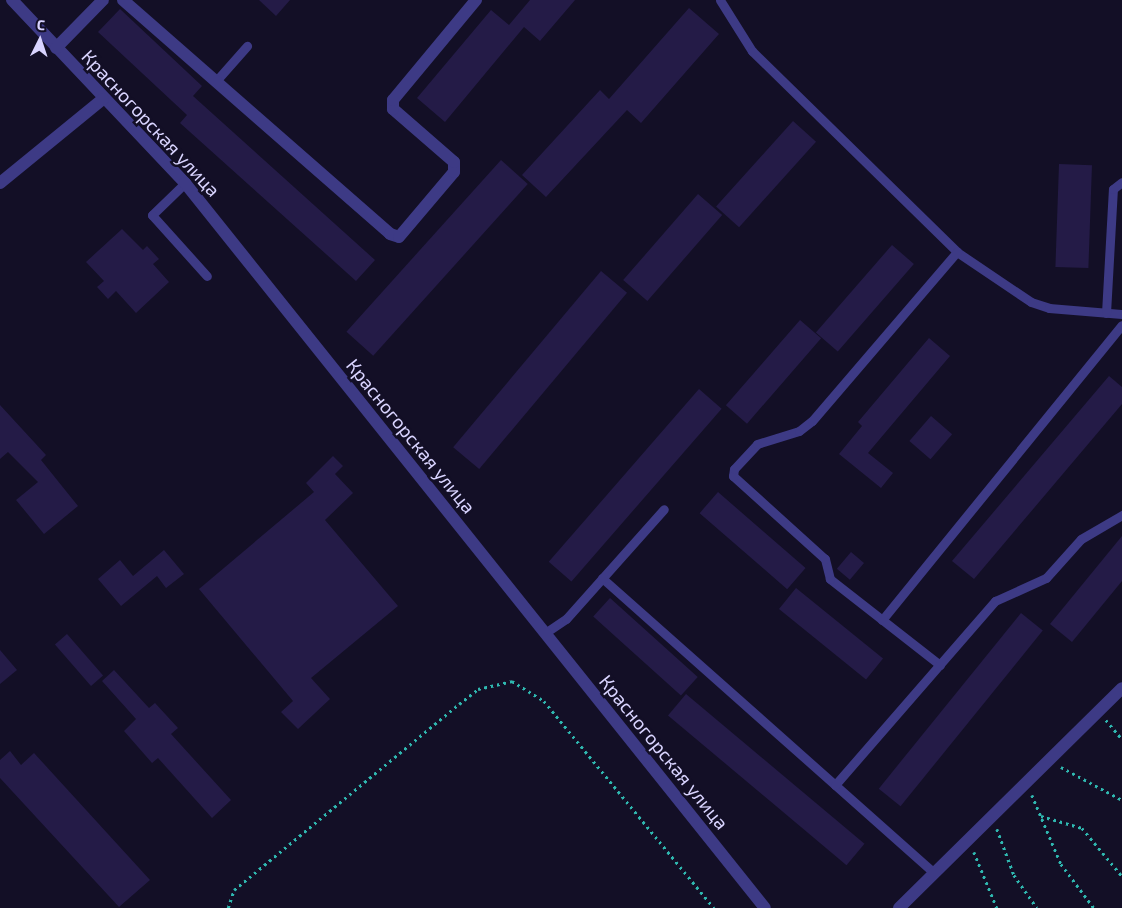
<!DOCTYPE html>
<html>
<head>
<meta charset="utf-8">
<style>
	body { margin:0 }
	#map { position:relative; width:1122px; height:908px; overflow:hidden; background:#130f26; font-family:"Exo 2",sans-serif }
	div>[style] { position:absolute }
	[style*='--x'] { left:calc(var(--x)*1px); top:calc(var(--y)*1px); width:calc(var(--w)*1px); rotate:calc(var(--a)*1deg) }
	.building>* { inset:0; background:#241b47; transform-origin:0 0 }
	.path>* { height:2.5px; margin-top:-1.25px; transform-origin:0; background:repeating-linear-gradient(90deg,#2fb8b0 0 2.5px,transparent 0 6.5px) }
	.service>* { height:9px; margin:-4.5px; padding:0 4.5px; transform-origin:4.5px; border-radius:4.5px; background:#3d3a85 }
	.minor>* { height:12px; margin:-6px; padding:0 6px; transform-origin:6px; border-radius:6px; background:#3d3a85 }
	span { translate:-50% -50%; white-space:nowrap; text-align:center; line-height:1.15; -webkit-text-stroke:5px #130f26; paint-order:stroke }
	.street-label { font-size:19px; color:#d9d4ff }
	.north { position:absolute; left:15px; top:15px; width:50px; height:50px; -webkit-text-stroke:4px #130f26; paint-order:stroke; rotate:4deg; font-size:14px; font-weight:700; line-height:20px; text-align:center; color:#d9d4ff }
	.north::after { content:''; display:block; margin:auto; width:18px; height:22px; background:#d9d4ff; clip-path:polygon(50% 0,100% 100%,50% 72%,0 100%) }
</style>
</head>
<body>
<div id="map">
	<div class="building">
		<i style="clip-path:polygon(259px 0,290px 0,276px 16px)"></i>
		<i style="clip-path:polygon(530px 0,575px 0,540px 41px,524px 27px,445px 122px,417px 98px,491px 10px,509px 25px)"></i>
		<i style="clip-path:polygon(689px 8px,719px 34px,641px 123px,627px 110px,546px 197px,522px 175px,600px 90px,609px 99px)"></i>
		<i style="clip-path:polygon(120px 9px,202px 86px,193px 96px,375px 260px,356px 281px,180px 123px,187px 115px,98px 32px)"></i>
		<i style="left:793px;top:121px;width:31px;height:115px;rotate:42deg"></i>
		<i style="left:501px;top:160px;width:36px;height:231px;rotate:42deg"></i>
		<i style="left:1059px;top:164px;width:33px;height:103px;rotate:2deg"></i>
		<i style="left:698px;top:194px;width:32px;height:114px;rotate:41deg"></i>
		<i style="clip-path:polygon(122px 229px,143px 250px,147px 246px,159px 259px,153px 264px,169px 282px,136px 313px,116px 291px,108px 299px,97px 287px,104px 281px,86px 262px)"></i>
		<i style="left:892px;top:245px;width:29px;height:116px;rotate:41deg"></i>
		<i style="left:601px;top:271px;width:34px;height:230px;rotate:40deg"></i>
		<i style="left:800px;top:320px;width:28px;height:113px;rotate:41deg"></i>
		<i style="clip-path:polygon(929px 338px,950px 356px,868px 453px,893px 473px,881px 488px,839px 454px,862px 426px,858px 422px)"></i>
		<i style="clip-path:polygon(1109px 376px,1122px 387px,1122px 404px,974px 579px,952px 561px)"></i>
		<i style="left:699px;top:389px;width:30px;height:229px;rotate:41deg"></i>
		<i style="clip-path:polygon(0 405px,46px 455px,41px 460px,78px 506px,44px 534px,16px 500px,38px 482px,8px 452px,0 459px)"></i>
		<i style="left:931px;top:416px;width:28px;height:33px;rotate:41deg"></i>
		<i style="clip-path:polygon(333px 456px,343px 466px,335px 474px,353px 493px,325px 520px,398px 606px,311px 678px,330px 699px,298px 729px,281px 712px,293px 701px,199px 589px,314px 492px,306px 483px)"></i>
		<i style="left:718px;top:492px;width:116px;height:28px;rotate:41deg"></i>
		<i style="clip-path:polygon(1122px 536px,1122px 581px,1072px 642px,1050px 624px)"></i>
		<i style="clip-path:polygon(164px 550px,184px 574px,166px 588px,157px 576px,121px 606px,98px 579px,120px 560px,133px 576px)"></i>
		<i style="left:851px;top:552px;width:17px;height:22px;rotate:40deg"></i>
		<i style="left:796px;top:588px;width:112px;height:27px;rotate:39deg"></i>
		<i style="left:610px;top:598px;width:118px;height:25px;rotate:42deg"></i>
		<i style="left:1021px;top:613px;width:28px;height:226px;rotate:39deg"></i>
		<i style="left:67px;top:634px;width:55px;height:16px;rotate:49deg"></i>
		<i style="clip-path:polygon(0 650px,17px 670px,0 684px)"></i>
		<i style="clip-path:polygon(114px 670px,149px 708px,155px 703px,178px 728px,171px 734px,231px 800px,212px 818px,158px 758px,152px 763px,124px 731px,136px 719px,102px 681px)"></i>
		<i style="left:686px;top:694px;width:233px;height:28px;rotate:40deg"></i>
		<i style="clip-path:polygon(10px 751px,21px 765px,34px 753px,150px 880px,119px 907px,0 778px,0 760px)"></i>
	</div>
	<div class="path">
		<i style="--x:1106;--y:720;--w:25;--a:50"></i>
		<i style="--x:1061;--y:767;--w:69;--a:28.4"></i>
		<i style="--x:1032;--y:795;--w:75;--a:67.2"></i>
		<i style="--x:1061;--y:864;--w:55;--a:53.1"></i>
		<i style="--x:1041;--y:816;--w:43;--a:16.3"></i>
		<i style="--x:1082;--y:828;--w:62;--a:50.2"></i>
		<i style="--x:997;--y:829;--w:49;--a:69.7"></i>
		<i style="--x:1014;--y:875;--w:40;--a:55.1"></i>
		<i style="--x:974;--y:852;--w:61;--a:67.7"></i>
		<i style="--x:228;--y:908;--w:19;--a:-72"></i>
		<i style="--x:234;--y:890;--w:292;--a:-39.6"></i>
		<i style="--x:459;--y:704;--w:24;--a:-38"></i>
		<i style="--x:478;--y:689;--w:35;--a:-13"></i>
		<i style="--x:512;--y:681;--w:38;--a:32"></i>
		<i style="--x:544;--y:701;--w:268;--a:50.6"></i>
	</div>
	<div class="service">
		<i style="--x:720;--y:0;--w:60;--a:57.9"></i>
		<i style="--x:752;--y:51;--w:287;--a:44.4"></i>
		<i style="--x:957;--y:252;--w:89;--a:34"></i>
		<i style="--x:1031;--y:302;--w:19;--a:18"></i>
		<i style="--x:1049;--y:308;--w:73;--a:4.7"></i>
		<i style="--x:216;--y:81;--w:47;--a:-48.5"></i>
		<i style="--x:185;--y:183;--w:46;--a:135.9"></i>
		<i style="--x:152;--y:215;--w:82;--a:48"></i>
		<i style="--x:1106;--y:313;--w:124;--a:-86.8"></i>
		<i style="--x:1113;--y:189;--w:11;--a:-38"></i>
		<i style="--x:602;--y:578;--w:444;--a:41.6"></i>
		<i style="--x:882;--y:620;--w:380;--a:-50.9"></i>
		<i style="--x:545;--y:633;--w:25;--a:-34"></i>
		<i style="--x:566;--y:619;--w:147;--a:-48.3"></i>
		<i style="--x:940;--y:665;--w:140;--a:-142"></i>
		<i style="--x:830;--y:579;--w:21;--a:-104"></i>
		<i style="--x:825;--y:559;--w:124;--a:-137.9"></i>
		<i style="--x:733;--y:476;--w:7;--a:-82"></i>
		<i style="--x:734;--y:469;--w:34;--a:-47"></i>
		<i style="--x:757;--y:444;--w:44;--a:-17.2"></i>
		<i style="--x:799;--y:431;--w:16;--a:-38"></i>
		<i style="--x:812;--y:421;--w:223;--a:-49.4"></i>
		<i style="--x:835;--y:785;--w:244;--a:-49"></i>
		<i style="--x:995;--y:601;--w:56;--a:-24.3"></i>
		<i style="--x:1046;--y:578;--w:52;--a:-48.1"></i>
		<i style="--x:1081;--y:539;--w:48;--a:-30.3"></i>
	</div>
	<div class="minor">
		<i style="--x:12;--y:0;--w:252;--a:46.6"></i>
		<i style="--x:185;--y:183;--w:928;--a:51.34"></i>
		<i style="--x:123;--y:0;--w:355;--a:41.2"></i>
		<i style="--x:390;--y:234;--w:9;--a:18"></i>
		<i style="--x:399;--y:237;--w:85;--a:-49.8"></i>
		<i style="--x:454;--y:172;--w:10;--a:-90"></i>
		<i style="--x:454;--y:162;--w:81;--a:-139"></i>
		<i style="--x:393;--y:109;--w:9;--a:-90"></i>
		<i style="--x:393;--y:100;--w:130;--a:-50.3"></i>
		<i style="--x:56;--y:48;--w:67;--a:-45.6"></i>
		<i style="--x:0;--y:183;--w:133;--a:-39.2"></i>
		<i style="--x:899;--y:908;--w:313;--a:-44.6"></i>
	</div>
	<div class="street-label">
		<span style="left:151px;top:123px;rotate:47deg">Красногорская улица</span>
		<span style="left:411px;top:436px;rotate:51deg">Красногорская улица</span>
		<span style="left:664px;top:752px;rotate:51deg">Красногорская улица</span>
	</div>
	<div class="north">С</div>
</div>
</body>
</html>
